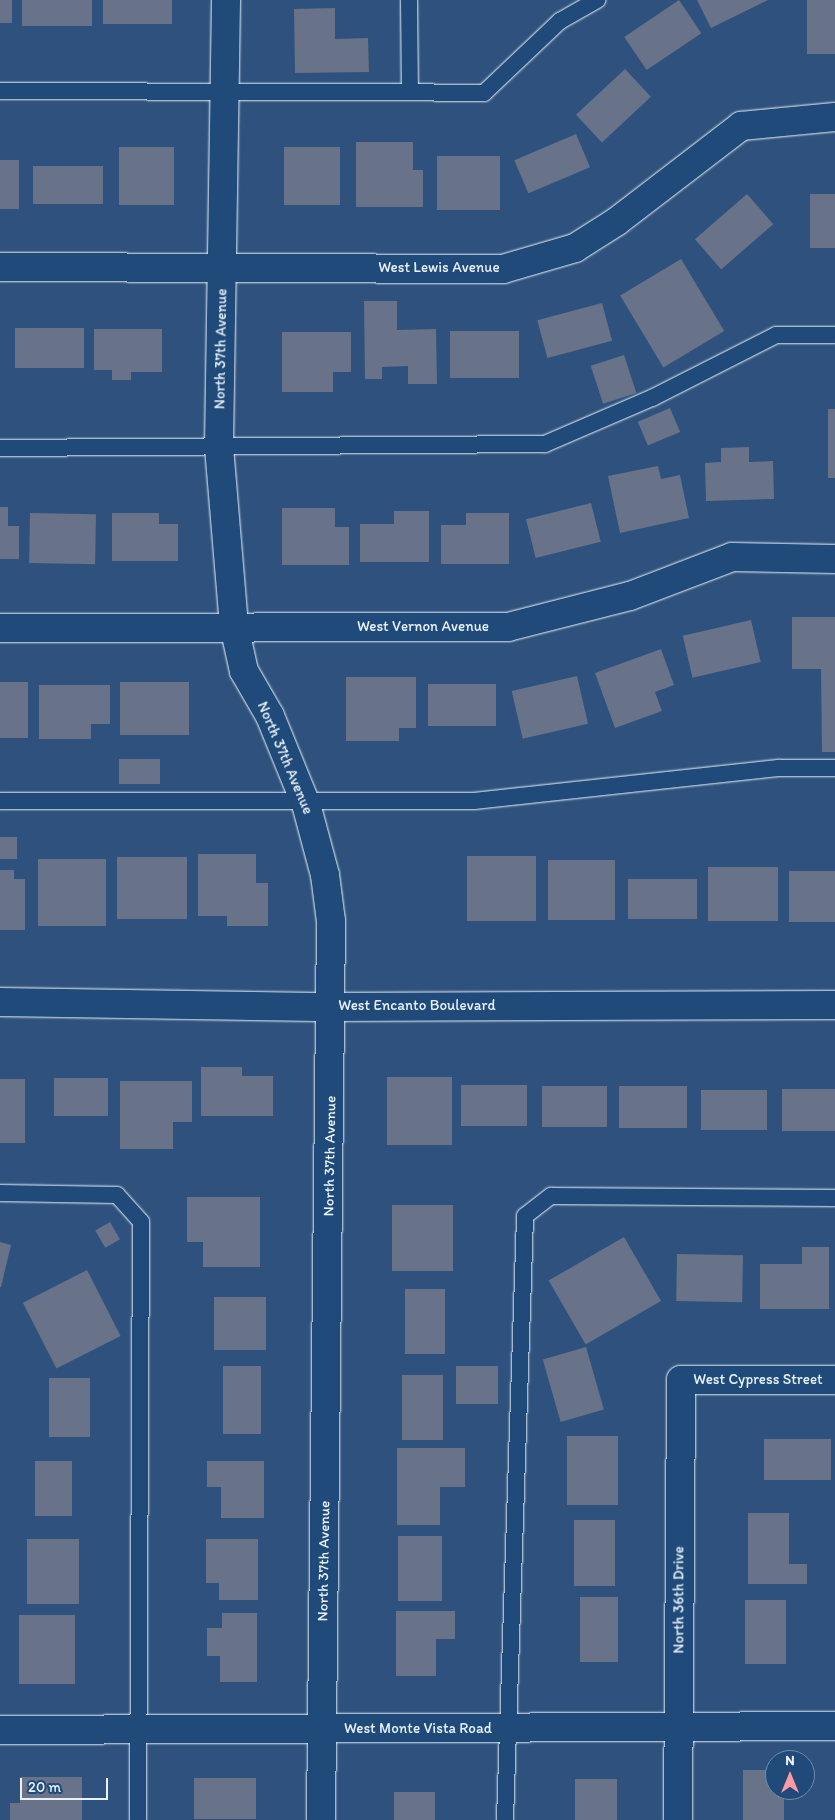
<!DOCTYPE html>
<html>
<head>
<meta charset="utf-8">
<style>
	body { margin:0 }
	#map { position:relative; width:835px; height:1820px; overflow:hidden; background:#2e527d; font-family:Itim,sans-serif }
	div>[style] { position:absolute }
	[style*='--x'] { left:calc(var(--x)*1px); top:calc(var(--y)*1px); width:calc(var(--w)*1px); rotate:calc(var(--a)*1deg) }
	.building>* { inset:0; background:#687288; transform-origin:0 0 }
	.roads { filter:drop-shadow(0 0 1px #e8f1f8) drop-shadow(0 0 1px #e8f1f8) }
	.lane>* { height:16px; margin:-8px; padding:0 8px; transform-origin:8px; border-radius:8px; background:#1f4a7a }
	.street>* { height:28px; margin:-14px; padding:0 14px; transform-origin:14px; border-radius:14px; background:#1f4a7a }
	.secondary>* { height:28px; margin:-14px; padding:0 14px; transform-origin:14px; border-radius:14px; background:#1f4a7a }
	span { translate:-50% -50%; white-space:nowrap; text-align:center; line-height:1.15; -webkit-text-stroke:4.5px #1f4a7a; paint-order:stroke }
	.street-label { font-size:15px; color:#e8f1f8 }
	.north { position:absolute; left:765px; top:1750px; width:50px; height:50px; box-sizing:border-box; background:#1f4a7a; border:1px solid #6f8dac; border-radius:50%; rotate:0deg; font-size:14px; font-weight:700; line-height:20px; text-align:center; color:#e8f1f8 }
	.north::after { content:''; display:block; margin:auto; width:18px; height:22px; background:#ff9aa2; clip-path:polygon(50% 0,100% 100%,50% 72%,0 100%) }
	.scale { position:absolute; left:20px; top:1778px; width:88px; height:22px; box-sizing:border-box; border:2px solid #e8f1f8; border-top:0; padding-left:6px; font-size:15px; line-height:18px; white-space:nowrap; color:#e8f1f8; -webkit-text-stroke:4px #1f4a7a; paint-order:stroke }
</style>
</head>
<body>
<div id="map">
	<div class="building">
		<i style="left:0;top:0;width:12px;height:23px"></i>
		<i style="left:22px;top:0;width:70px;height:26px"></i>
		<i style="left:103px;top:0;width:69px;height:24px"></i>
		<i style="left:679px;top:0;width:40px;height:66px;rotate:56deg"></i>
		<i style="clip-path:polygon(697px 0,768px 0,711px 28px)"></i>
		<i style="left:807px;top:0;width:28px;height:54px"></i>
		<i style="clip-path:polygon(335px 8px,335px 39px,368px 38px,369px 72px,295px 73px,294px 9px)"></i>
		<i style="left:625px;top:69px;width:38px;height:67px;rotate:47deg"></i>
		<i style="left:576px;top:134px;width:36px;height:67px;rotate:67deg"></i>
		<i style="clip-path:polygon(356px 142px,413px 142px,413px 170px,423px 170px,423px 207px,356px 207px)"></i>
		<i style="left:119px;top:147px;width:55px;height:58px"></i>
		<i style="left:284px;top:147px;width:56px;height:58px"></i>
		<i style="left:437px;top:156px;width:63px;height:54px"></i>
		<i style="left:0;top:160px;width:19px;height:49px"></i>
		<i style="left:33px;top:166px;width:70px;height:38px"></i>
		<i style="left:747px;top:194px;width:40px;height:69px;rotate:49deg"></i>
		<i style="left:810px;top:194px;width:25px;height:54px"></i>
		<i style="left:681px;top:259px;width:84px;height:71px;rotate:59deg"></i>
		<i style="clip-path:polygon(364px 301px,397px 301px,397px 330px,436px 329px,437px 384px,408px 384px,408px 366px,382px 367px,382px 379px,365px 379px)"></i>
		<i style="left:602px;top:303px;width:39px;height:67px;rotate:75deg"></i>
		<i style="left:15px;top:328px;width:69px;height:40px"></i>
		<i style="clip-path:polygon(94px 329px,162px 329px,162px 372px,131px 372px,131px 380px,112px 380px,112px 370px,94px 370px)"></i>
		<i style="left:450px;top:331px;width:69px;height:47px"></i>
		<i style="clip-path:polygon(282px 332px,351px 332px,351px 372px,333px 372px,333px 392px,282px 392px)"></i>
		<i style="left:624px;top:355px;width:40px;height:35px;rotate:72deg"></i>
		<i style="left:670px;top:408px;width:26px;height:35px;rotate:67deg"></i>
		<i style="left:828px;top:409px;width:7px;height:69px"></i>
		<i style="clip-path:polygon(749px 447px,749px 462px,773px 461px,774px 499px,706px 501px,705px 463px,721px 462px,721px 448px)"></i>
		<i style="clip-path:polygon(658px 466px,661px 479px,680px 475px,689px 518px,620px 533px,608px 476px)"></i>
		<i style="left:591px;top:503px;width:40px;height:67px;rotate:76deg"></i>
		<i style="clip-path:polygon(0 507px,8px 507px,8px 526px,19px 526px,19px 559px,0 559px)"></i>
		<i style="clip-path:polygon(282px 508px,335px 508px,335px 527px,349px 527px,349px 565px,282px 565px)"></i>
		<i style="clip-path:polygon(394px 511px,429px 511px,429px 562px,360px 562px,360px 524px,394px 524px)"></i>
		<i style="left:30px;top:513px;width:66px;height:50px;rotate:1deg"></i>
		<i style="clip-path:polygon(112px 513px,159px 513px,159px 524px,178px 524px,178px 561px,112px 561px)"></i>
		<i style="clip-path:polygon(466px 513px,509px 513px,509px 564px,441px 564px,441px 525px,466px 525px)"></i>
		<i style="clip-path:polygon(792px 617px,835px 617px,835px 752px,822px 752px,821px 669px,792px 669px)"></i>
		<i style="left:751px;top:620px;width:43px;height:70px;rotate:77deg"></i>
		<i style="clip-path:polygon(661px 649px,674px 685px,655px 692px,662px 711px,615px 728px,595px 673px)"></i>
		<i style="left:577px;top:676px;width:49px;height:67px;rotate:77deg"></i>
		<i style="clip-path:polygon(346px 677px,416px 677px,416px 728px,399px 728px,399px 741px,346px 741px)"></i>
		<i style="left:0;top:682px;width:28px;height:56px"></i>
		<i style="left:120px;top:682px;width:69px;height:53px"></i>
		<i style="left:428px;top:684px;width:68px;height:42px"></i>
		<i style="clip-path:polygon(39px 685px,110px 685px,110px 724px,91px 724px,91px 739px,39px 739px)"></i>
		<i style="left:119px;top:759px;width:41px;height:25px"></i>
		<i style="left:0;top:837px;width:17px;height:22px"></i>
		<i style="clip-path:polygon(198px 854px,256px 854px,256px 883px,268px 883px,268px 926px,227px 926px,227px 916px,198px 916px)"></i>
		<i style="left:467px;top:856px;width:69px;height:65px"></i>
		<i style="left:117px;top:857px;width:70px;height:62px"></i>
		<i style="left:38px;top:859px;width:68px;height:67px"></i>
		<i style="left:548px;top:860px;width:67px;height:60px"></i>
		<i style="left:708px;top:867px;width:70px;height:54px"></i>
		<i style="clip-path:polygon(0 870px,14px 870px,14px 879px,25px 879px,25px 930px,0 930px)"></i>
		<i style="left:789px;top:871px;width:46px;height:51px"></i>
		<i style="left:628px;top:879px;width:69px;height:40px"></i>
		<i style="clip-path:polygon(201px 1067px,242px 1067px,242px 1076px,273px 1076px,273px 1116px,201px 1116px)"></i>
		<i style="left:387px;top:1077px;width:65px;height:68px"></i>
		<i style="left:54px;top:1078px;width:54px;height:38px"></i>
		<i style="left:0;top:1079px;width:25px;height:64px"></i>
		<i style="clip-path:polygon(120px 1081px,192px 1081px,192px 1122px,173px 1122px,173px 1149px,120px 1149px)"></i>
		<i style="left:461px;top:1085px;width:66px;height:41px"></i>
		<i style="left:542px;top:1086px;width:65px;height:41px"></i>
		<i style="left:619px;top:1086px;width:68px;height:42px"></i>
		<i style="left:782px;top:1089px;width:53px;height:42px"></i>
		<i style="left:701px;top:1090px;width:66px;height:40px"></i>
		<i style="clip-path:polygon(187px 1197px,260px 1197px,260px 1267px,203px 1267px,203px 1242px,187px 1242px)"></i>
		<i style="left:392px;top:1205px;width:61px;height:66px"></i>
		<i style="left:110px;top:1222px;width:20px;height:17px;rotate:60deg"></i>
		<i style="left:624px;top:1237px;width:74px;height:87px;rotate:60deg"></i>
		<i style="clip-path:polygon(0 1242px,11px 1245px,1px 1287px,0 1287px)"></i>
		<i style="clip-path:polygon(802px 1247px,829px 1247px,829px 1309px,760px 1309px,760px 1264px,802px 1264px)"></i>
		<i style="left:677px;top:1254px;width:66px;height:47px;rotate:1deg"></i>
		<i style="left:87px;top:1270px;width:74px;height:72px;rotate:63deg"></i>
		<i style="left:405px;top:1289px;width:40px;height:65px"></i>
		<i style="left:214px;top:1297px;width:52px;height:53px"></i>
		<i style="left:586px;top:1347px;width:65px;height:45px;rotate:74deg"></i>
		<i style="left:223px;top:1366px;width:38px;height:68px"></i>
		<i style="left:456px;top:1366px;width:42px;height:38px"></i>
		<i style="left:402px;top:1375px;width:41px;height:65px"></i>
		<i style="left:49px;top:1378px;width:41px;height:59px"></i>
		<i style="left:567px;top:1436px;width:51px;height:69px"></i>
		<i style="left:764px;top:1439px;width:67px;height:41px"></i>
		<i style="clip-path:polygon(397px 1448px,465px 1448px,465px 1487px,440px 1487px,440px 1525px,397px 1525px)"></i>
		<i style="left:35px;top:1461px;width:37px;height:55px"></i>
		<i style="clip-path:polygon(207px 1461px,264px 1461px,264px 1518px,221px 1518px,221px 1487px,207px 1487px)"></i>
		<i style="clip-path:polygon(748px 1513px,789px 1513px,789px 1564px,807px 1564px,807px 1584px,748px 1584px)"></i>
		<i style="left:574px;top:1520px;width:41px;height:66px"></i>
		<i style="left:398px;top:1536px;width:44px;height:65px"></i>
		<i style="left:27px;top:1539px;width:52px;height:65px"></i>
		<i style="clip-path:polygon(206px 1539px,258px 1539px,258px 1600px,219px 1600px,219px 1583px,206px 1583px)"></i>
		<i style="left:580px;top:1597px;width:38px;height:65px"></i>
		<i style="left:745px;top:1600px;width:41px;height:64px"></i>
		<i style="clip-path:polygon(396px 1611px,455px 1611px,455px 1639px,436px 1639px,436px 1676px,396px 1676px)"></i>
		<i style="clip-path:polygon(222px 1613px,257px 1613px,257px 1682px,220px 1682px,220px 1656px,207px 1656px,207px 1628px,222px 1628px)"></i>
		<i style="left:19px;top:1615px;width:56px;height:69px"></i>
		<i style="clip-path:polygon(743px 1770px,775px 1770px,775px 1790px,784px 1790px,784px 1820px,743px 1820px)"></i>
		<i style="clip-path:polygon(20px 1777px,82px 1777px,82px 1820px,10px 1820px,10px 1803px,20px 1803px)"></i>
		<i style="left:194px;top:1778px;width:62px;height:41px"></i>
		<i style="left:575px;top:1779px;width:42px;height:41px"></i>
		<i style="left:394px;top:1792px;width:41px;height:28px"></i>
	</div>
	<div class="roads">
		<div class="lane">
			<i style="--x:409;--y:0;--w:89;--a:89.4"></i>
			<i style="--x:0;--y:91;--w:484;--a:0.2"></i>
			<i style="--x:484;--y:93;--w:105;--a:-43.5"></i>
			<i style="--x:560;--y:21;--w:43;--a:-29.6"></i>
			<i style="--x:0;--y:448;--w:545;--a:-0.42"></i>
			<i style="--x:545;--y:444;--w:116;--a:-23.3"></i>
			<i style="--x:652;--y:398;--w:139;--a:-26.9"></i>
			<i style="--x:776;--y:335;--w:59;--a:0"></i>
			<i style="--x:0;--y:801;--w:474;--a:0"></i>
			<i style="--x:474;--y:801;--w:308;--a:-6.2"></i>
			<i style="--x:780;--y:768;--w:55;--a:0"></i>
			<i style="--x:0;--y:1193;--w:117;--a:1"></i>
			<i style="--x:117;--y:1195;--w:36;--a:48"></i>
			<i style="--x:141;--y:1222;--w:598;--a:90.29"></i>
			<i style="--x:505;--y:1820;--w:604;--a:-88.1"></i>
			<i style="--x:525;--y:1216;--w:33;--a:-38"></i>
			<i style="--x:551;--y:1196;--w:284;--a:0.4"></i>
		</div>
		<div class="street">
			<i style="--x:226;--y:0;--w:447;--a:90.9"></i>
			<i style="--x:219;--y:447;--w:180;--a:85.2"></i>
			<i style="--x:234;--y:626;--w:46;--a:77.5"></i>
			<i style="--x:244;--y:671;--w:52;--a:60"></i>
			<i style="--x:270;--y:716;--w:95;--a:67.8"></i>
			<i style="--x:306;--y:804;--w:73;--a:75"></i>
			<i style="--x:325;--y:875;--w:46;--a:82.6"></i>
			<i style="--x:331;--y:921;--w:899;--a:90.64"></i>
			<i style="--x:0;--y:267;--w:503;--a:0.23"></i>
			<i style="--x:503;--y:269;--w:75;--a:-16.3"></i>
			<i style="--x:575;--y:248;--w:49;--a:-32.4"></i>
			<i style="--x:616;--y:222;--w:158;--a:-37.5"></i>
			<i style="--x:741;--y:126;--w:94;--a:-5.5"></i>
			<i style="--x:0;--y:628;--w:508;--a:-0.11"></i>
			<i style="--x:508;--y:627;--w:126;--a:-14.3"></i>
			<i style="--x:630;--y:596;--w:109;--a:-20.9"></i>
			<i style="--x:732;--y:557;--w:103;--a:1.1"></i>
			<i style="--x:0;--y:1730;--w:835;--a:-0.27"></i>
			<i style="--x:678;--y:1820;--w:440;--a:-89.6"></i>
			<i style="--x:681;--y:1380;--w:154;--a:0"></i>
		</div>
		<div class="secondary">
			<i style="--x:0;--y:1002;--w:332;--a:0.9"></i>
			<i style="--x:332;--y:1007;--w:503;--a:-0.23"></i>
		</div>
	</div>
	<div class="street-label">
		<span style="left:439px;top:268px">West Lewis Avenue</span>
		<span style="left:221px;top:349px;rotate:-89deg">North 37th Avenue</span>
		<span style="left:423px;top:627px">West Vernon Avenue</span>
		<span style="left:285px;top:758px;rotate:67deg">North 37th Avenue</span>
		<span style="left:417px;top:1006px">West Encanto Boulevard</span>
		<span style="left:330px;top:1156px;rotate:-89deg">North 37th Avenue</span>
		<span style="left:758px;top:1380px">West Cypress Street</span>
		<span style="left:324px;top:1561px;rotate:-89deg">North 37th Avenue</span>
		<span style="left:679px;top:1600px;rotate:-90deg">North 36th Drive</span>
		<span style="left:418px;top:1729px">West Monte Vista Road</span>
	</div>
	<div class="north">N</div>
	<div class="scale">20 m</div>
</div>
</body>
</html>
